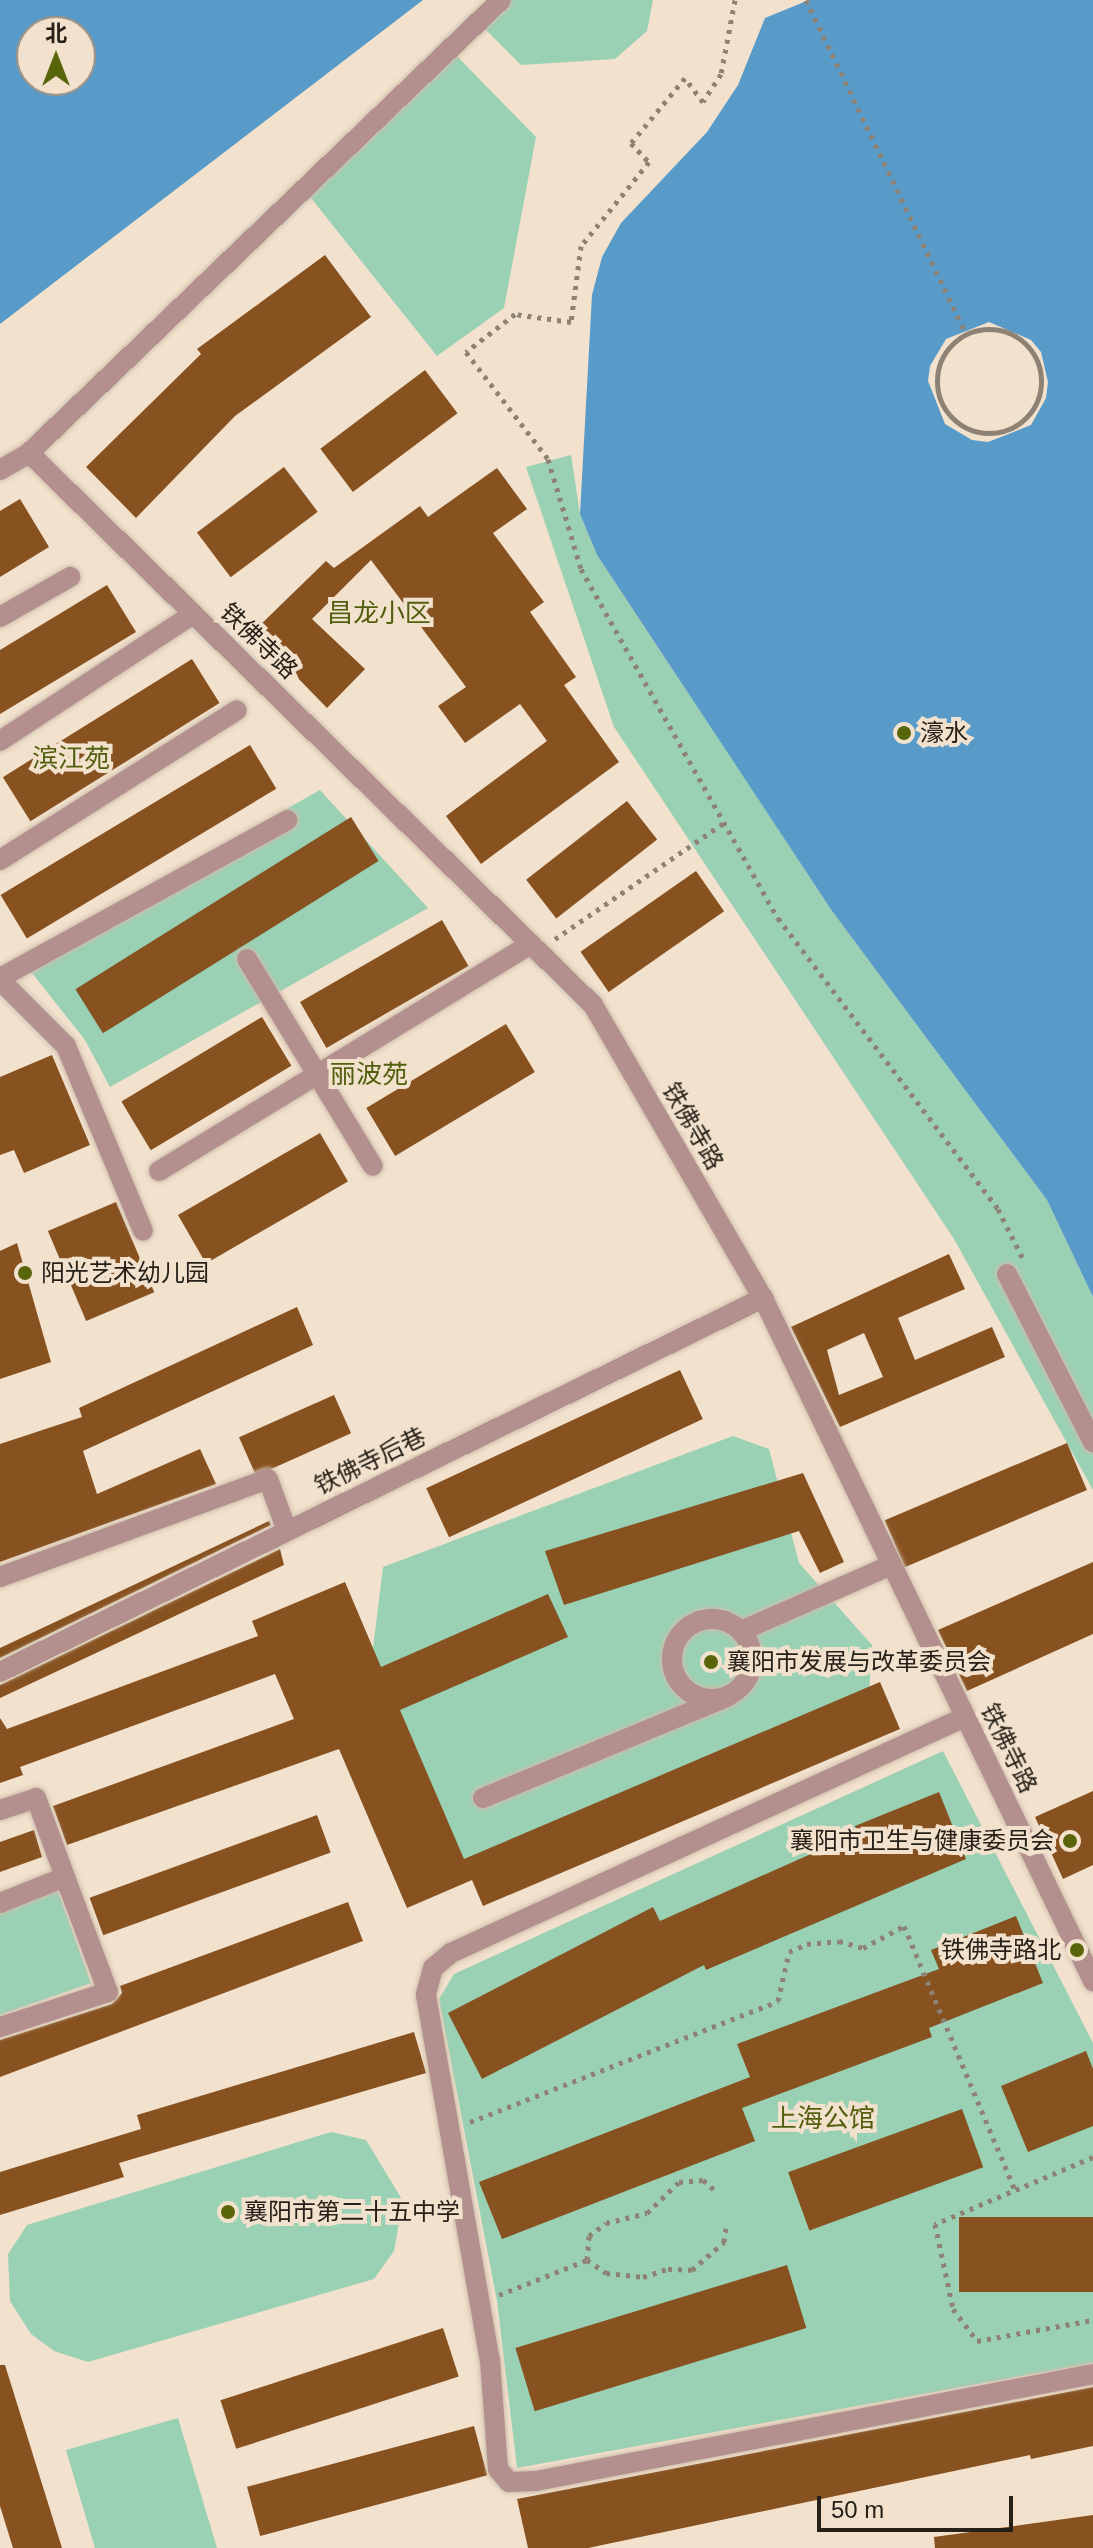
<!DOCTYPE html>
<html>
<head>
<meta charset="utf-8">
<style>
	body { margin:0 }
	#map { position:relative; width:1093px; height:2548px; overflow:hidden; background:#f2e1cc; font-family:Helvetica,"Noto Sans SC",sans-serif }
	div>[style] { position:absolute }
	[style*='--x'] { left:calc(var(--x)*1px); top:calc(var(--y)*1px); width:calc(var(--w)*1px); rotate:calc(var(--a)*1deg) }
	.green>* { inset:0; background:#9ad1b4 }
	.water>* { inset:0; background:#589ac8 }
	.building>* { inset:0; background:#875120; transform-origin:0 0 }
	.path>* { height:5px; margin-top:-2.5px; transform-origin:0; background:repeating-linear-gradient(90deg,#8e8274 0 4px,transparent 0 10px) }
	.path>.ring { margin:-2.5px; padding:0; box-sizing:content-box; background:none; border:5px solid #8e8274; border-radius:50% }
	.roads { filter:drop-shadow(0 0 2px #cdbeac) drop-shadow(0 0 2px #cdbeac) }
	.minor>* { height:20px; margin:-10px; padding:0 10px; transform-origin:10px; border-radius:10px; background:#b38f8d }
	.minor>.ring { margin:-10px; padding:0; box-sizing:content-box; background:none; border:20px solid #b38f8d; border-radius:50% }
	.dots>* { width:22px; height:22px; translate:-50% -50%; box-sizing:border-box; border:4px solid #f2e1cc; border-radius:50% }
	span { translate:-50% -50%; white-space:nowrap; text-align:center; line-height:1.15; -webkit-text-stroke:8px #f2e1cc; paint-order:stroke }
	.street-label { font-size:24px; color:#262018 }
	.poi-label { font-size:24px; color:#262018 }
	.left { translate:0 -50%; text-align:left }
	.right { translate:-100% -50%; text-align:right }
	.neighbourhood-label { font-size:26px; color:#525f0f }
	.north { position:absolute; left:16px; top:16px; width:80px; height:80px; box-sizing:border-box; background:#f2e1cc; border:2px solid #a09484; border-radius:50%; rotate:0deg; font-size:22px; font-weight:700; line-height:32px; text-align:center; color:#262018 }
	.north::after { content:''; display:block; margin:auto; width:28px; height:36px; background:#586509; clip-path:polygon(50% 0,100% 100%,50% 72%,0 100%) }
	.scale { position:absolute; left:817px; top:2496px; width:196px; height:36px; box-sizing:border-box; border:4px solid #262018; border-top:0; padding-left:10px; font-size:24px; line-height:28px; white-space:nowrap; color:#262018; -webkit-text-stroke:6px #f2e1cc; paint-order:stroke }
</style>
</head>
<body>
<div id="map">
	<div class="green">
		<i style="clip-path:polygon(501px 0,653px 0,647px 31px,615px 59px,521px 65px,478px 22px)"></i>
		<i style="clip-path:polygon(449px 48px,536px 137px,504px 308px,437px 356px,303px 188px)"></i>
		<i style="clip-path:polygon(571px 455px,580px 514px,597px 555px,832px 911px,1047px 1200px,1093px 1297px,1093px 1490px,954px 1239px,614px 727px,526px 467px)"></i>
		<i style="clip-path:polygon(320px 790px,428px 908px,110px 1087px,85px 1040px,21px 959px)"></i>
		<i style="clip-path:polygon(733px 1436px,769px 1449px,799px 1563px,872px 1645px,868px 1712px,510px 1863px,439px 1857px,368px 1688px,383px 1567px)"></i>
		<i style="clip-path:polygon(943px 1751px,1093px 2043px,1093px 2363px,517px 2468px,497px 2301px,439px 1999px,454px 1974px)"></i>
		<i style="clip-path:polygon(58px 1891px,91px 1983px,0 2015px,0 1910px)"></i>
		<i style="clip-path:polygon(331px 2132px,366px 2140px,403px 2201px,394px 2251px,374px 2279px,88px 2362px,54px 2351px,31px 2334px,10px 2301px,8px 2254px,27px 2225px)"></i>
		<i style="clip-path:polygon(178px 2418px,217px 2548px,95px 2548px,66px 2450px)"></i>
	</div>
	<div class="water">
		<i style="clip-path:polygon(evenodd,0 0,423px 0,0 324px,0 0,80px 32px,80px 80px,32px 80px,32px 32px,80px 32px)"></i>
		<i style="clip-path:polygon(evenodd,809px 0,1093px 0,1093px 1297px,1047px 1200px,832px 911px,597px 555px,580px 514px,592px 295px,602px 257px,621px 223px,707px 132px,738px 85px,765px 18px,809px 0,989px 322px,1031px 340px,1041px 352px,1048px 382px,1046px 398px,1031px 425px,988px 442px,972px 440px,945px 424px,928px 381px,930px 366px,946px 339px,989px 322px)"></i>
	</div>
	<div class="building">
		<i style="clip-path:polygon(325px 255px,371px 317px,235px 416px,136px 518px,86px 467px,201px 354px,197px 349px)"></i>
		<i style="left:425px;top:370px;width:54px;height:131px;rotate:53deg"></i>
		<i style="left:284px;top:467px;width:56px;height:109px;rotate:53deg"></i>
		<i style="clip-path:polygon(497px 468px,527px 509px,493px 533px,544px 602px,530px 612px,576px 677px,564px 685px,619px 762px,481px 864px,446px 816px,547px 741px,520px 704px,465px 743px,438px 706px,466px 687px,371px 560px,312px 619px,365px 669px,327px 708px,253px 632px,326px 561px,334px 568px,420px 506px,428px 517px)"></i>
		<i style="clip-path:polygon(20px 499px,49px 547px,0 577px,0 511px)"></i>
		<i style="clip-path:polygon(107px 585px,136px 632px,0 714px,0 650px)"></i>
		<i style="left:192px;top:659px;width:52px;height:223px;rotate:58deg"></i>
		<i style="left:250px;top:745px;width:51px;height:291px;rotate:59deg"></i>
		<i style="left:627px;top:801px;width:49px;height:128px;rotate:52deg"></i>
		<i style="left:351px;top:817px;width:52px;height:325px;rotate:58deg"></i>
		<i style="left:696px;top:871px;width:49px;height:141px;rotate:55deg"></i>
		<i style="left:442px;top:920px;width:53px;height:164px;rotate:60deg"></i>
		<i style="left:262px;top:1017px;width:57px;height:164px;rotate:59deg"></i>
		<i style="left:506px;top:1024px;width:56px;height:163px;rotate:59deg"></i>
		<i style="clip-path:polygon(52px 1055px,90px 1145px,24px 1173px,14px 1150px,0 1155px,0 1077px)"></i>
		<i style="left:320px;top:1133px;width:56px;height:164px;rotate:60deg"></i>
		<i style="left:116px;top:1202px;width:98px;height:74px;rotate:67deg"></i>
		<i style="clip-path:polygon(17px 1243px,51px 1362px,0 1379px,0 1251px)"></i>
		<i style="clip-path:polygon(evenodd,949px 1254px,965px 1289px,898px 1318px,915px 1360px,992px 1327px,1005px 1357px,840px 1427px,791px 1327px,949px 1254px,864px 1333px,883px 1377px,839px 1395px,827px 1350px,864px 1333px)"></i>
		<i style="clip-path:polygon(297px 1307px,313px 1345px,83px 1451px,97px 1494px,200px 1449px,216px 1484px,0 1562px,0 1444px,82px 1417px,79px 1408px)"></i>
		<i style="left:680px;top:1370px;width:54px;height:280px;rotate:65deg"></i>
		<i style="left:334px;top:1395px;width:42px;height:104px;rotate:66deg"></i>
		<i style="left:1067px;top:1443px;width:51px;height:198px;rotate:67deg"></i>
		<i style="clip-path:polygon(803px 1473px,844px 1562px,820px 1573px,799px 1531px,564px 1605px,545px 1551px)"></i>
		<i style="clip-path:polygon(269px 1521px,271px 1525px,0 1658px,0 1648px)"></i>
		<i style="clip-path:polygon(280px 1549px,284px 1565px,0 1698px,0 1685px)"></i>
		<i style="clip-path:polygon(1093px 1562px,1093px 1634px,967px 1691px,938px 1630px)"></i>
		<i style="clip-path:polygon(345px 1582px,381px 1667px,548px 1594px,568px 1637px,400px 1710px,464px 1859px,880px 1682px,900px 1729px,483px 1906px,472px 1880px,407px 1908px,339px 1749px,67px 1845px,53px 1806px,294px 1719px,275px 1674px,20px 1767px,23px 1775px,0 1783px,0 1718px,7px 1729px,258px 1636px,252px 1621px)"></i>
		<i style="clip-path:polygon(1093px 1791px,1093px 1865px,1063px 1879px,1035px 1817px)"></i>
		<i style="clip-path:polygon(939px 1792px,966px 1859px,706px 1970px,704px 1965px,482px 2079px,448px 2013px,653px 1907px,660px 1921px,858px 1833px,855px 1826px)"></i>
		<i style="left:317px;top:1815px;width:40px;height:242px;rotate:70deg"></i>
		<i style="clip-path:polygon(34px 1830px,42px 1857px,0 1872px,0 1842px)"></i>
		<i style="clip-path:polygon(348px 1902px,363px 1941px,0 2077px,0 2040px,112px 2004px,122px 1993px,120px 1986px)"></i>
		<i style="clip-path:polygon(1016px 1916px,1043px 1983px,929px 2028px,932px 2037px,742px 2108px,755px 2141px,502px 2239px,479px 2182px,750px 2077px,737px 2044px,939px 1969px,931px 1950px)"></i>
		<i style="clip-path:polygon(414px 2032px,426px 2073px,119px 2163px,124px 2177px,0 2215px,0 2172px,141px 2129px,137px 2115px)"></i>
		<i style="clip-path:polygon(1086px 2051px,1093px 2069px,1093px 2126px,1028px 2152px,1001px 2086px)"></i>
		<i style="left:962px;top:2109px;width:62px;height:185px;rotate:70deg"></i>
		<i style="left:1093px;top:2217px;width:75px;height:134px;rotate:90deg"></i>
		<i style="left:787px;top:2265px;width:66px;height:284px;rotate:73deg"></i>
		<i style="left:443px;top:2328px;width:51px;height:234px;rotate:72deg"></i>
		<i style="clip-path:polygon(0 2365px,5px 2365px,62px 2548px,13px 2548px,0 2506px)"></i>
		<i style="clip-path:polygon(1093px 2387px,1093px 2446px,1031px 2459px,1030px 2455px,588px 2548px,528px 2548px,517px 2499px)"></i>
		<i style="left:474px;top:2426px;width:51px;height:235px;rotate:75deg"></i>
		<i style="clip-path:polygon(1093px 2515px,1093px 2548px,935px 2548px,934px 2537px)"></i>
	</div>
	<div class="path">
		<i style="--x:735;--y:0;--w:75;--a:100.7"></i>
		<i style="--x:721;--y:74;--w:33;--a:123"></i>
		<i style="--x:703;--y:102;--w:30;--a:-127"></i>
		<i style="--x:685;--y:78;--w:85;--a:129.7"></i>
		<i style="--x:631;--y:143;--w:26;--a:47"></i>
		<i style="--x:649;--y:162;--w:108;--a:129"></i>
		<i style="--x:581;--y:246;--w:77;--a:97.5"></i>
		<i style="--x:571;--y:322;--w:57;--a:-171.9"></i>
		<i style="--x:515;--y:314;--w:62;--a:142.2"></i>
		<i style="--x:466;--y:352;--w:135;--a:52.5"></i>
		<i style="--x:548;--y:459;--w:115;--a:73.3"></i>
		<i style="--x:581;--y:569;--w:401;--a:60.6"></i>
		<i style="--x:778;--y:918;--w:365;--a:52.9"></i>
		<i style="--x:998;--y:1209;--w:54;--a:63.4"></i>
		<i style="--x:806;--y:0;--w:370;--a:64.4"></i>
		<i class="ring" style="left:937px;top:329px;width:99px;height:99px"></i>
		<i style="--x:555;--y:939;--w:205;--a:-34.5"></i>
		<i style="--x:470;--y:2122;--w:331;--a:-21.4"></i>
		<i style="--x:778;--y:2001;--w:50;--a:-77.3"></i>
		<i style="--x:789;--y:1952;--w:20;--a:-24"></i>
		<i style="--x:807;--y:1944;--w:32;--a:-5"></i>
		<i style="--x:839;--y:1941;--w:25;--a:16"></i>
		<i style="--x:863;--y:1948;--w:47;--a:-28.2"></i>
		<i style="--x:904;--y:1926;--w:286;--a:67.2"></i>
		<i style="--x:1093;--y:2157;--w:172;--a:157"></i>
		<i style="--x:935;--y:2224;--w:87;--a:78"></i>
		<i style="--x:953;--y:2309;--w:40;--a:53"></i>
		<i style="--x:977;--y:2341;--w:118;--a:-10.3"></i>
		<i style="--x:587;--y:2260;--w:24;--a:-85"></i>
		<i style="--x:589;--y:2236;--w:21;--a:-37"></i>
		<i style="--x:606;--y:2223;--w:42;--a:-13.7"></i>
		<i style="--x:647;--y:2213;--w:45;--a:-44.1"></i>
		<i style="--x:679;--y:2182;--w:24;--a:-5"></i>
		<i style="--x:703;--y:2180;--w:18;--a:41"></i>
		<i style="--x:587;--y:2260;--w:23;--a:34"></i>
		<i style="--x:606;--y:2273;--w:37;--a:6"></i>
		<i style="--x:643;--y:2277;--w:26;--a:-18"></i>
		<i style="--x:668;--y:2269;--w:24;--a:2"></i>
		<i style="--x:692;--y:2270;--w:43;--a:-41.2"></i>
		<i style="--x:724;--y:2242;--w:14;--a:-82"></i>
		<i style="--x:499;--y:2295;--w:95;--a:-21.7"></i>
	</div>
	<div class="roads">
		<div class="minor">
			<i style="--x:29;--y:453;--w:789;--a:44.38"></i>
			<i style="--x:593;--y:1005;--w:339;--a:59.9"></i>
			<i style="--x:763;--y:1298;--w:759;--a:64.21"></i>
			<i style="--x:0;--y:470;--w:34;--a:-30"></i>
			<i style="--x:29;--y:453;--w:654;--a:-43.82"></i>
			<i style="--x:0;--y:617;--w:81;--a:-29.7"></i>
			<i style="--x:0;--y:741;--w:231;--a:-33.3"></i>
			<i style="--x:0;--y:860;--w:280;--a:-32.3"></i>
			<i style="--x:247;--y:959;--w:242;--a:58.7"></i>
			<i style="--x:0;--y:978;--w:328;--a:-28.8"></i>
			<i style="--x:0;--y:980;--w:93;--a:45"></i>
			<i style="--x:66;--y:1046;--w:200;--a:67.4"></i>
			<i style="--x:159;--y:1171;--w:436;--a:-31.4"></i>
			<i style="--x:1007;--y:1274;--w:189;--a:62.9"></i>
			<i style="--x:0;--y:1577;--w:285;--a:-20.1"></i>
			<i style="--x:268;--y:1479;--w:55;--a:69.9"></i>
			<i class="ring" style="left:672px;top:1619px;width:60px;height:60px"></i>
			<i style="--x:741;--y:1631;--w:164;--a:-23.7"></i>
			<i style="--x:0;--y:1672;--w:850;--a:-26.11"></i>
			<i style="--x:965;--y:1717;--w:566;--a:155.34"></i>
			<i style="--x:451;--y:1953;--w:23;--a:140"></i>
			<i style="--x:433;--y:1968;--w:28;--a:105"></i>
			<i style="--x:426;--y:1995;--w:371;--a:80.1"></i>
			<i style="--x:490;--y:2360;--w:109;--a:85.8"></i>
			<i style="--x:498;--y:2469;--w:17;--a:50"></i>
			<i style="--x:509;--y:2482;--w:27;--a:-2"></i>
			<i style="--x:536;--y:2481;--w:567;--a:-10.87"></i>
			<i style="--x:483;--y:1798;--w:264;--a:-22.5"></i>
			<i style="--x:0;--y:1810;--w:38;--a:-18"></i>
			<i style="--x:36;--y:1798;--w:84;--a:69.8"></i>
			<i style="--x:0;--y:1903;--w:70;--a:-21.8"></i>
			<i style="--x:65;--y:1877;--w:123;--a:69.5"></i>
			<i style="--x:108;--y:1992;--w:114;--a:162"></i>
		</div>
	</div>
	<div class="dots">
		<i style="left:904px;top:733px;background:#586509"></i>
		<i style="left:25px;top:1273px;background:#586509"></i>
		<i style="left:711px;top:1662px;background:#586509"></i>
		<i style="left:1070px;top:1841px;background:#586509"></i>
		<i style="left:1077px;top:1950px;background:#586509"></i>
		<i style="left:228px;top:2212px;background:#586509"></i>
	</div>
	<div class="street-label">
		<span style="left:259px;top:641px;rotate:44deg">铁佛寺路</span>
		<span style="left:693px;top:1126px;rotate:60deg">铁佛寺路</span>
		<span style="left:370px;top:1461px;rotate:-26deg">铁佛寺后巷</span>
		<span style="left:1009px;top:1748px;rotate:64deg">铁佛寺路</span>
	</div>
	<div class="poi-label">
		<span class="left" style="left:920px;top:733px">濠水</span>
		<span class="left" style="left:41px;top:1273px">阳光艺术幼儿园</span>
		<span class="left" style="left:727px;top:1662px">襄阳市发展与改革委员会</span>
		<span class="right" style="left:1054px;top:1841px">襄阳市卫生与健康委员会</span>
		<span class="right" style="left:1061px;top:1950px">铁佛寺路北</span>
		<span class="left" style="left:244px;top:2212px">襄阳市第二十五中学</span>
	</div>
	<div class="neighbourhood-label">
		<span style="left:379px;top:614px">昌龙小区</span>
		<span style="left:71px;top:759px">滨江苑</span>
		<span style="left:369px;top:1075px">丽波苑</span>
		<span style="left:823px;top:2119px">上海公馆</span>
	</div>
	<div class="north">北</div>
	<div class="scale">50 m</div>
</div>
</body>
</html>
